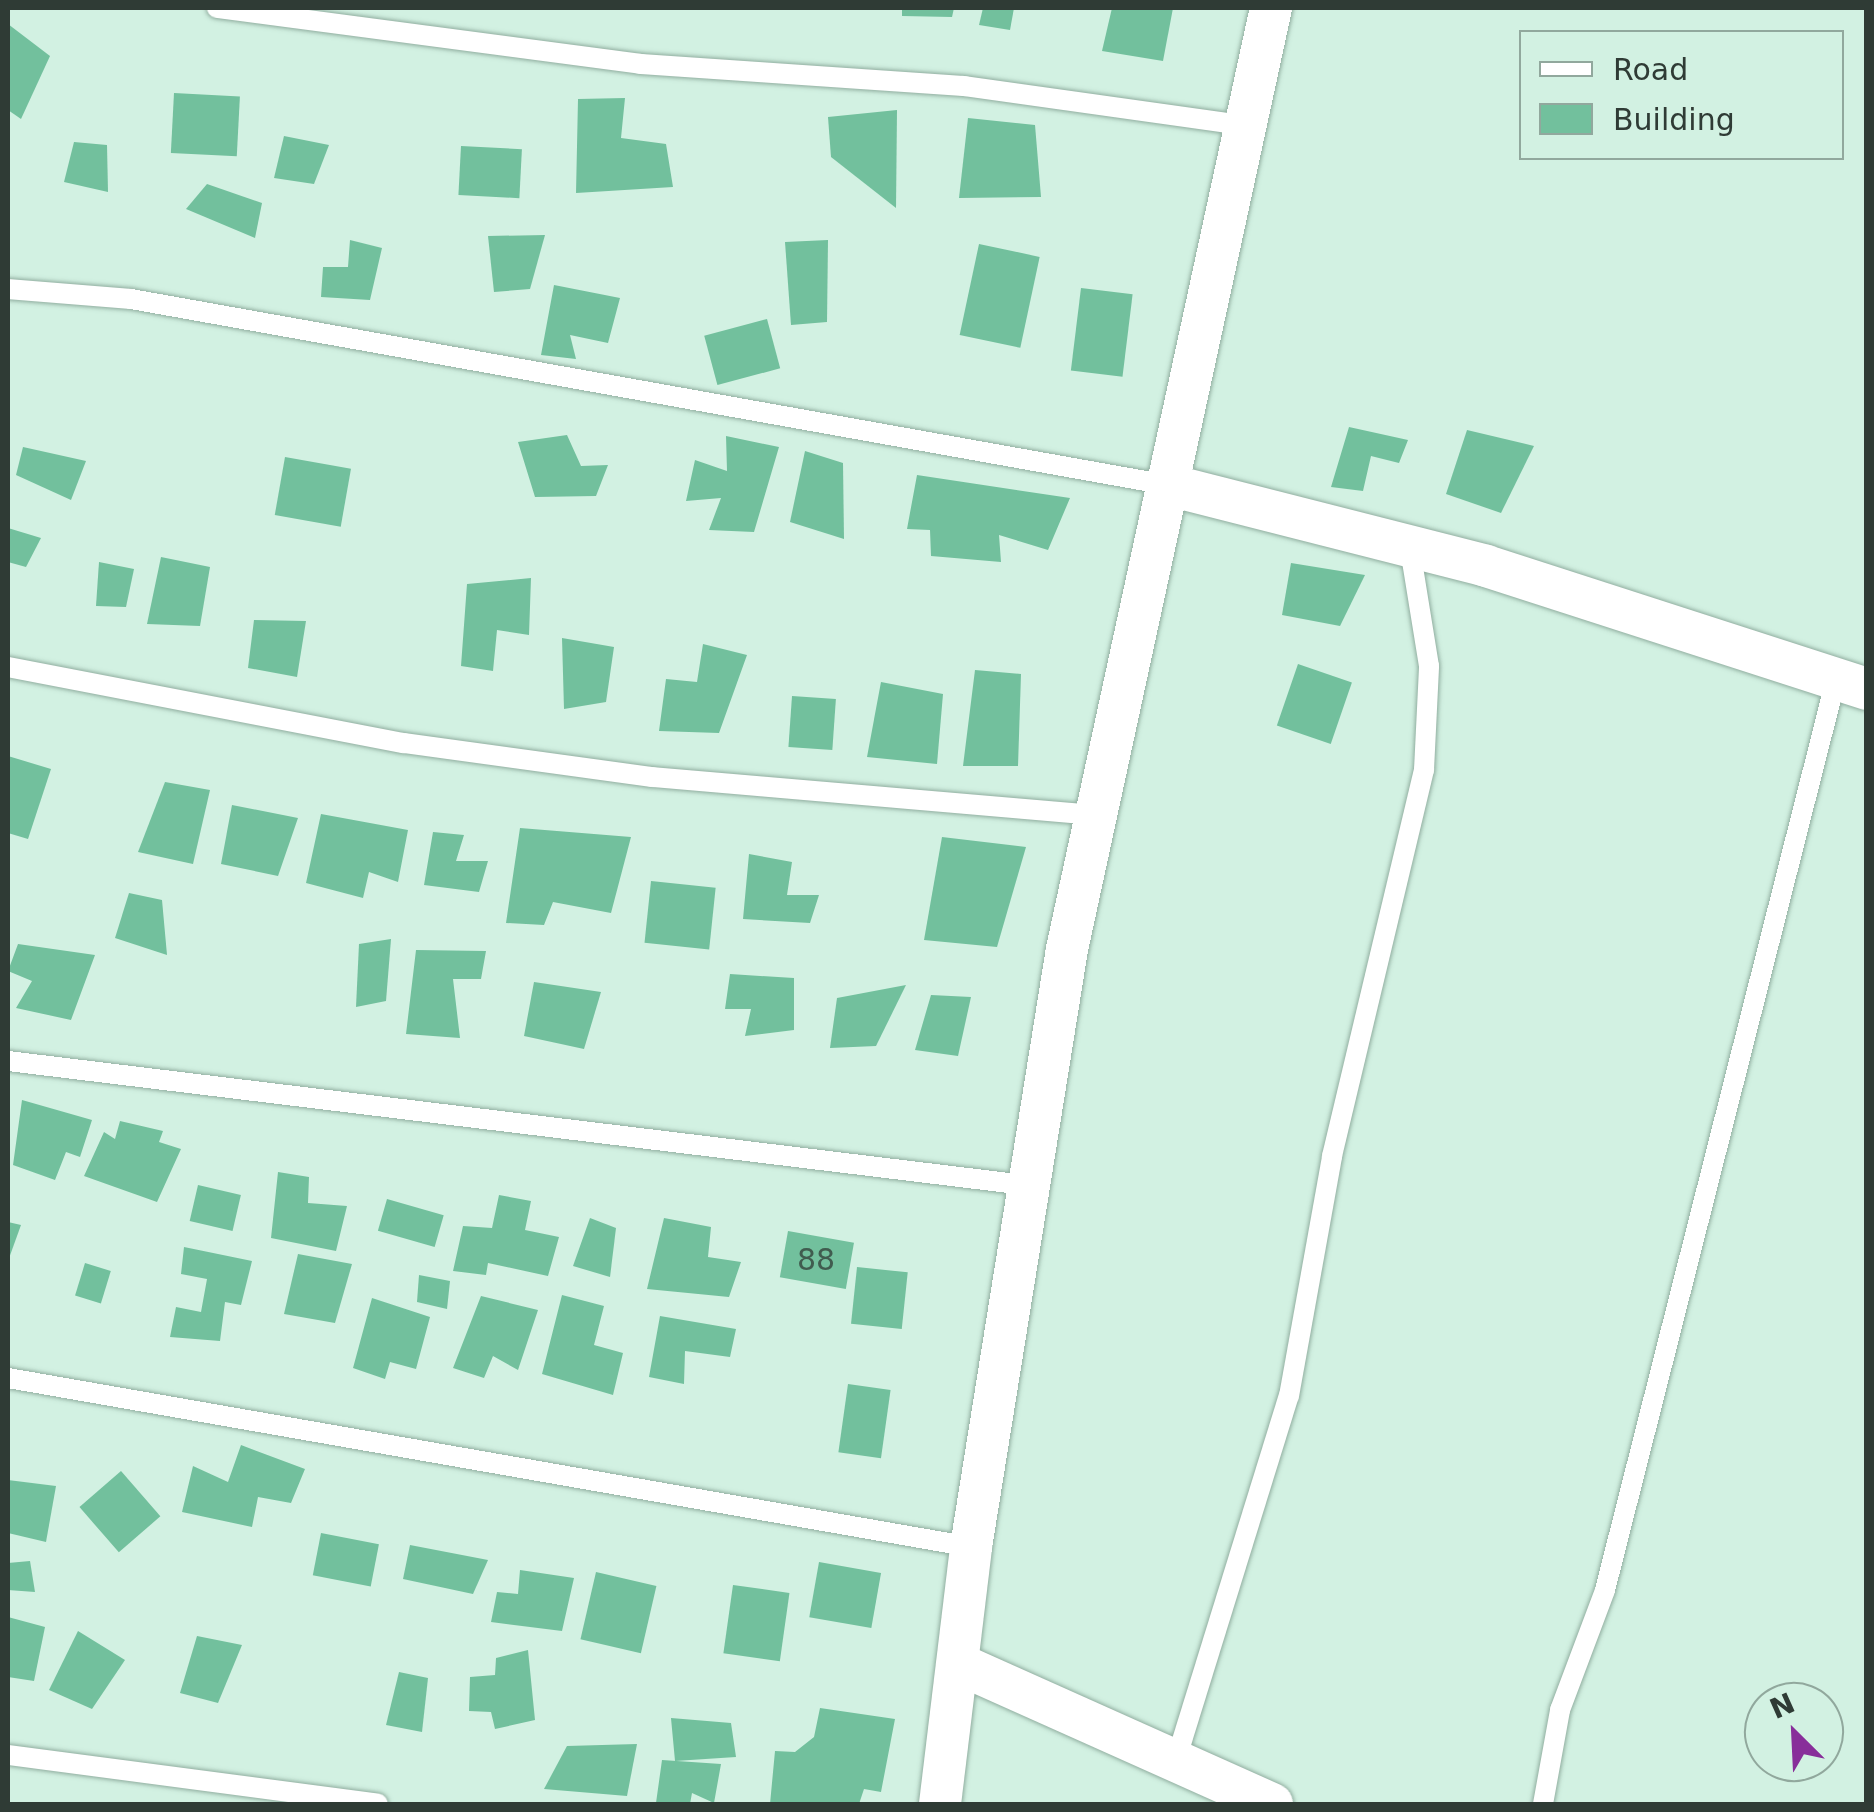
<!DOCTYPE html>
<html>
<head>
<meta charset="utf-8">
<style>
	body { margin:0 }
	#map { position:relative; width:1874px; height:1812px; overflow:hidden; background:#d2f1e2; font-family:"DejaVu Sans",sans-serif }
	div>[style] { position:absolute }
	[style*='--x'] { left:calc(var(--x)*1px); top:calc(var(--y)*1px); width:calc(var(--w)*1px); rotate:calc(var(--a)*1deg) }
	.building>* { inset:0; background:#72c09d; transform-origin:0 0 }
	.roads { filter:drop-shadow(0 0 2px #91aea0) drop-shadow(0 0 2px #91aea0) }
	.lane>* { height:20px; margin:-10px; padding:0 10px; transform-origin:10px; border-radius:10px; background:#fff }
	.street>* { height:42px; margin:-21px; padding:0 21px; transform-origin:21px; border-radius:21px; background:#fff }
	span { translate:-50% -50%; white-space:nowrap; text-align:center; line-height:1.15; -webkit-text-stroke:8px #d2f1e2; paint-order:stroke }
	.number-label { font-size:30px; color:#405c4f }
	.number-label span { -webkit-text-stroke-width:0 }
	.frame { position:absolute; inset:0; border:10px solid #2f3b35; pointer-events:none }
	.legend { position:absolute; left:1519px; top:30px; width:325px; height:130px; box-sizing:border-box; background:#d2f1e2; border:2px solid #91a89d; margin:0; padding:12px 18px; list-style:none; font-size:30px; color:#2f3b35 }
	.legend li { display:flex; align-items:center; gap:20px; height:50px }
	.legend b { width:50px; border:2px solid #91a89d }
	.north { position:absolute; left:1744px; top:1682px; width:100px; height:100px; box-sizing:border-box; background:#d2f1e2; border:2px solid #91a89d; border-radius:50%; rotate:336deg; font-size:28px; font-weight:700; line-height:40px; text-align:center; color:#2f3b35 }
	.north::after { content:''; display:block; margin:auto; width:35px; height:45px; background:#882e9a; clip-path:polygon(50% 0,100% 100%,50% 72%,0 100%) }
</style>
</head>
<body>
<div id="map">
	<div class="building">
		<i style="clip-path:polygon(902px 8px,954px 8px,952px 17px,902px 16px)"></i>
		<i style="clip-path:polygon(983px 8px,1014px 8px,1010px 30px,979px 25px)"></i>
		<i style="clip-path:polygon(1112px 8px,1173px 8px,1163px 61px,1102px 51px)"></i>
		<i style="clip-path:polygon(8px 24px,50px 56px,21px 119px,8px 110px)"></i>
		<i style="left:174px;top:93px;width:66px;height:60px;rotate:3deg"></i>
		<i style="clip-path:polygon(625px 98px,621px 138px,666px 144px,673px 187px,576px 193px,578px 99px)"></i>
		<i style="clip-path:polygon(897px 110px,896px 208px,831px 157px,828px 117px)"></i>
		<i style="clip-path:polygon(968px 118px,1035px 125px,1041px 197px,959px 198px)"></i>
		<i style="clip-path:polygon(284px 136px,329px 145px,314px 184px,274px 178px)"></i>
		<i style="clip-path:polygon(74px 142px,107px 145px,108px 192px,64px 182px)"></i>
		<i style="left:461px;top:146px;width:61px;height:49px;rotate:3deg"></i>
		<i style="clip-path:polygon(207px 184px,262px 203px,255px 238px,186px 209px)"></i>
		<i style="clip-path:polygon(545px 235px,530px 289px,494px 292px,488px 236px)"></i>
		<i style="clip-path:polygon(350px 240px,382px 248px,370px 300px,321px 297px,323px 267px,348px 267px)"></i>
		<i style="clip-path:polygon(828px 240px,827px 322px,791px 325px,785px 242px)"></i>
		<i style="left:979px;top:244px;width:62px;height:93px;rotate:12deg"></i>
		<i style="clip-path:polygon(554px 285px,620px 298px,608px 343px,570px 335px,576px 359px,541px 355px)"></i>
		<i style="left:1081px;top:288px;width:52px;height:83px;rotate:7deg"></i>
		<i style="left:767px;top:319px;width:51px;height:65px;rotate:75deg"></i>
		<i style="clip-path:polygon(1349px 427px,1408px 440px,1399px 463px,1371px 456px,1363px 491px,1331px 487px)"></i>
		<i style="clip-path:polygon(1467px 430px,1534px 446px,1501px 513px,1446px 494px)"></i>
		<i style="clip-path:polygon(567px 435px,581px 466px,608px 465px,596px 496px,535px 497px,518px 442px)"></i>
		<i style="clip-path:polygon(726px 436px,779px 447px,754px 532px,709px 530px,721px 498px,686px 501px,695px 460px,727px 471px)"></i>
		<i style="clip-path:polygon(23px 447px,86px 461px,71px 500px,16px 475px)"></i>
		<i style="clip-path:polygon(805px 451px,843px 463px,844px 539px,790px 522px)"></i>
		<i style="left:285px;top:457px;width:67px;height:59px;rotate:10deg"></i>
		<i style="clip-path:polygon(917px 475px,1070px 498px,1048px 550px,999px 535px,1001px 562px,931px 556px,930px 530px,907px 529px)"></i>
		<i style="clip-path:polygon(8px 528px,41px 538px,26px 567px,8px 562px)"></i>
		<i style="clip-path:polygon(161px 557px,210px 567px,200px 626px,147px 624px)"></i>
		<i style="clip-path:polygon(99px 562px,134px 569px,126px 607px,96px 606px)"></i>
		<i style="clip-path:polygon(1291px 563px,1365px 575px,1340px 626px,1282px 615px)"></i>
		<i style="clip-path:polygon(531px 578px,529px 635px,497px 630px,493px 671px,461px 666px,467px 584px)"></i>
		<i style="clip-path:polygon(254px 620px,306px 621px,297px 677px,248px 668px)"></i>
		<i style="clip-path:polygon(562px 638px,614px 647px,606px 702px,564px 709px)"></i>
		<i style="clip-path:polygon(703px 644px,747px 655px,719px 733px,659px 731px,666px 679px,697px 682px)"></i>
		<i style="left:1298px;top:664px;width:57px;height:65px;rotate:19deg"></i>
		<i style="clip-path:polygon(975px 670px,1021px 674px,1018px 766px,963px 766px)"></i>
		<i style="clip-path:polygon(881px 682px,943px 694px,937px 764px,867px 757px)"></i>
		<i style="left:792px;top:696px;width:44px;height:51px;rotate:4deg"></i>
		<i style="clip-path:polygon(8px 756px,51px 769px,28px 839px,8px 833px)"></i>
		<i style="clip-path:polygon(165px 782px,210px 790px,193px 864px,138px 852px)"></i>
		<i style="clip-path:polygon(232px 805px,298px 818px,278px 876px,221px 864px)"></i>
		<i style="clip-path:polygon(321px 814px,408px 830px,398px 882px,369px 872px,363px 898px,306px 883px)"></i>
		<i style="clip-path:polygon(520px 828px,631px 837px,611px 913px,553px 902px,544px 925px,506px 923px)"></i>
		<i style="clip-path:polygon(433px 832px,464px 835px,456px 861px,488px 861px,479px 892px,424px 885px)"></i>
		<i style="clip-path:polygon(942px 837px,1026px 847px,997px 947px,924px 940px)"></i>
		<i style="clip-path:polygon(749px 854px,792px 862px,787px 895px,819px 895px,810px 923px,743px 919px)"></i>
		<i style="left:651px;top:881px;width:65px;height:62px;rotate:6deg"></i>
		<i style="clip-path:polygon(129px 893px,162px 900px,167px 955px,115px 938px)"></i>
		<i style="clip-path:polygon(391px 939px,386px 1001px,356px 1007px,359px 944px)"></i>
		<i style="clip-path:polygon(18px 944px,95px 955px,71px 1020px,16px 1008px,32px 981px,8px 971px)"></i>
		<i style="clip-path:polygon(416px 950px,486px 951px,481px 979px,453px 979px,460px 1038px,406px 1034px)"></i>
		<i style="clip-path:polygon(730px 974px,794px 978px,794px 1030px,745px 1036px,751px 1009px,725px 1009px)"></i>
		<i style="clip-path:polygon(534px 982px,601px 992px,584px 1049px,524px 1036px)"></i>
		<i style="clip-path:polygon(906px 985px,876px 1046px,830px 1048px,837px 998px)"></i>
		<i style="clip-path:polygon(931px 995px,971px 997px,958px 1056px,915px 1050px)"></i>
		<i style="clip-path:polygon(22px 1100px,92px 1120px,80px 1157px,66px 1152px,55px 1180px,13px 1165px)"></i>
		<i style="clip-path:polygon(120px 1121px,163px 1131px,159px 1142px,181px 1149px,157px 1202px,84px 1176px,104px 1132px,115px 1139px)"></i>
		<i style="clip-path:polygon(278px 1172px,309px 1177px,308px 1203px,347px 1206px,336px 1251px,271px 1238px)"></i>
		<i style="left:198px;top:1185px;width:44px;height:37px;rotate:13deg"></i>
		<i style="clip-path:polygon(499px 1195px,531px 1201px,525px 1230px,559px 1237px,548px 1276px,488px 1263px,486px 1275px,453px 1271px,463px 1226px,492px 1228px)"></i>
		<i style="left:387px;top:1199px;width:59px;height:33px;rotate:16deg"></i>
		<i style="clip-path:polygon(590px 1218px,616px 1228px,610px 1277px,573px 1266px)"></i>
		<i style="clip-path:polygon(664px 1218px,711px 1227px,708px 1257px,741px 1262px,729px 1297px,647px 1289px)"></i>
		<i style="clip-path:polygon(8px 1222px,21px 1225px,8px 1261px)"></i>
		<i style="left:788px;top:1231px;width:67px;height:47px;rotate:10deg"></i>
		<i style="clip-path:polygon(184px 1247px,252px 1261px,241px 1305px,225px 1302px,220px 1341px,170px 1337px,176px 1307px,201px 1312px,207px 1279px,181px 1274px)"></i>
		<i style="clip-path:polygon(298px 1254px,352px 1264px,335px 1323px,284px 1314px)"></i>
		<i style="left:85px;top:1263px;width:27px;height:34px;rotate:17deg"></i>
		<i style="left:857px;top:1267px;width:51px;height:57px;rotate:6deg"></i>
		<i style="clip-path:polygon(419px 1275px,450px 1281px,447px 1309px,417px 1302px)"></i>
		<i style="clip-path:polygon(562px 1295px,604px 1306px,594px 1345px,623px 1353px,613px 1395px,542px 1374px)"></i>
		<i style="clip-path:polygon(481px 1296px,538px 1310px,518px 1370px,493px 1356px,484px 1378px,453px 1368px)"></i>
		<i style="clip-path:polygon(372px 1298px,430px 1317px,416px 1369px,390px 1362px,385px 1379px,353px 1368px)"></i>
		<i style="clip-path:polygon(660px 1316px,736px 1329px,730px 1357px,685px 1351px,684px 1384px,649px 1377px)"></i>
		<i style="left:848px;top:1384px;width:43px;height:69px;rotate:8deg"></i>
		<i style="clip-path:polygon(241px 1445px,305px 1469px,291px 1503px,258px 1497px,252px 1527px,182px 1512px,193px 1466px,228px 1482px)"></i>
		<i style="left:121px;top:1471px;width:60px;height:55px;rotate:49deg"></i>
		<i style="clip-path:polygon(8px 1480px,56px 1486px,46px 1542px,8px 1533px)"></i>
		<i style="left:321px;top:1533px;width:59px;height:43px;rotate:11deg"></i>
		<i style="clip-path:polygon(410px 1545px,488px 1560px,473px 1594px,403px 1579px)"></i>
		<i style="clip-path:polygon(30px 1561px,35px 1592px,8px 1590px,8px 1563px)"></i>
		<i style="left:819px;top:1562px;width:63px;height:56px;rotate:10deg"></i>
		<i style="clip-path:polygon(520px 1570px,574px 1578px,562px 1631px,491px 1622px,497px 1592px,518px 1594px)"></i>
		<i style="left:596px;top:1572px;width:62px;height:69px;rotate:13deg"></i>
		<i style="left:733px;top:1585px;width:57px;height:69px;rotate:8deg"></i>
		<i style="clip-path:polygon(8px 1617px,45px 1627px,34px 1681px,8px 1677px)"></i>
		<i style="clip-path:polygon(78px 1631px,125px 1660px,92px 1709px,49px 1690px)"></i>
		<i style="clip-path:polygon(197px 1636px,242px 1645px,218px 1703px,180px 1693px)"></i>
		<i style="clip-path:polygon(528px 1650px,535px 1720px,495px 1729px,491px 1712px,469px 1711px,470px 1677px,495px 1675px,496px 1658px)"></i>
		<i style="clip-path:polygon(399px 1672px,428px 1678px,422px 1732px,386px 1725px)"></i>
		<i style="clip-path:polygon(820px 1708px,895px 1719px,881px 1792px,864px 1789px,859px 1804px,770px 1804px,775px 1751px,795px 1752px,814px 1737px)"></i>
		<i style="clip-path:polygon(671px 1718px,731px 1723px,736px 1757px,675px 1761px)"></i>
		<i style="clip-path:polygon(637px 1744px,627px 1796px,544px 1789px,567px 1746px)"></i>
		<i style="clip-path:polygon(662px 1760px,721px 1764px,714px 1803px,692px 1793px,690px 1804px,656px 1803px)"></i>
	</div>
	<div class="roads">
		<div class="lane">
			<i style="--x:217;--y:8;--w:427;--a:7.5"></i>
			<i style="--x:640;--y:64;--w:325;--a:3.9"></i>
			<i style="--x:964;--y:86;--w:286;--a:8"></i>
			<i style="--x:8;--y:289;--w:123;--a:4.6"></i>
			<i style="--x:131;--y:299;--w:1059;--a:10.17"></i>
			<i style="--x:8;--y:667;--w:403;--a:10.9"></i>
			<i style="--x:404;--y:743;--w:250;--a:7.8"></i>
			<i style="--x:652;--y:777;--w:443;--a:4.9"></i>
			<i style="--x:8;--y:1061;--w:1025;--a:6.95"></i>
			<i style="--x:8;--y:1378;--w:978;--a:9.95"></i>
			<i style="--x:8;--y:1755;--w:373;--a:7.5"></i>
			<i style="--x:1176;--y:1760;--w:381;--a:-72.8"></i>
			<i style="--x:1289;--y:1396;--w:244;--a:-79.8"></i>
			<i style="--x:1332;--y:1156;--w:397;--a:-76.6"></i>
			<i style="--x:1424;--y:770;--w:104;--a:-87.2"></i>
			<i style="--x:1429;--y:666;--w:119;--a:-99.2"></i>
			<i style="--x:1543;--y:1804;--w:96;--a:-79.7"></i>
			<i style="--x:1560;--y:1710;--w:128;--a:-69.4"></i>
			<i style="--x:1605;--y:1590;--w:940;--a:-75.77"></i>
		</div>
		<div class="street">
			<i style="--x:1173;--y:486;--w:323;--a:14.3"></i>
			<i style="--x:1486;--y:566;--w:399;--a:17.9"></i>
			<i style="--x:959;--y:1664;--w:343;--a:24.1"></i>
			<i style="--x:940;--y:1804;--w:259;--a:-83.1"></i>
			<i style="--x:971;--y:1547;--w:606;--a:-80.88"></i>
			<i style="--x:1067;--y:949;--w:963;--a:-77.77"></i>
		</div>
	</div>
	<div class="number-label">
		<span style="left:816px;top:1260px">88</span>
	</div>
	<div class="frame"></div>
	<ul class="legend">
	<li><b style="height:12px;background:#fff"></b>Road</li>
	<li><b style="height:28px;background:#72c09d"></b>Building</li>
	</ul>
	<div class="north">N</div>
</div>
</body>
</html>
